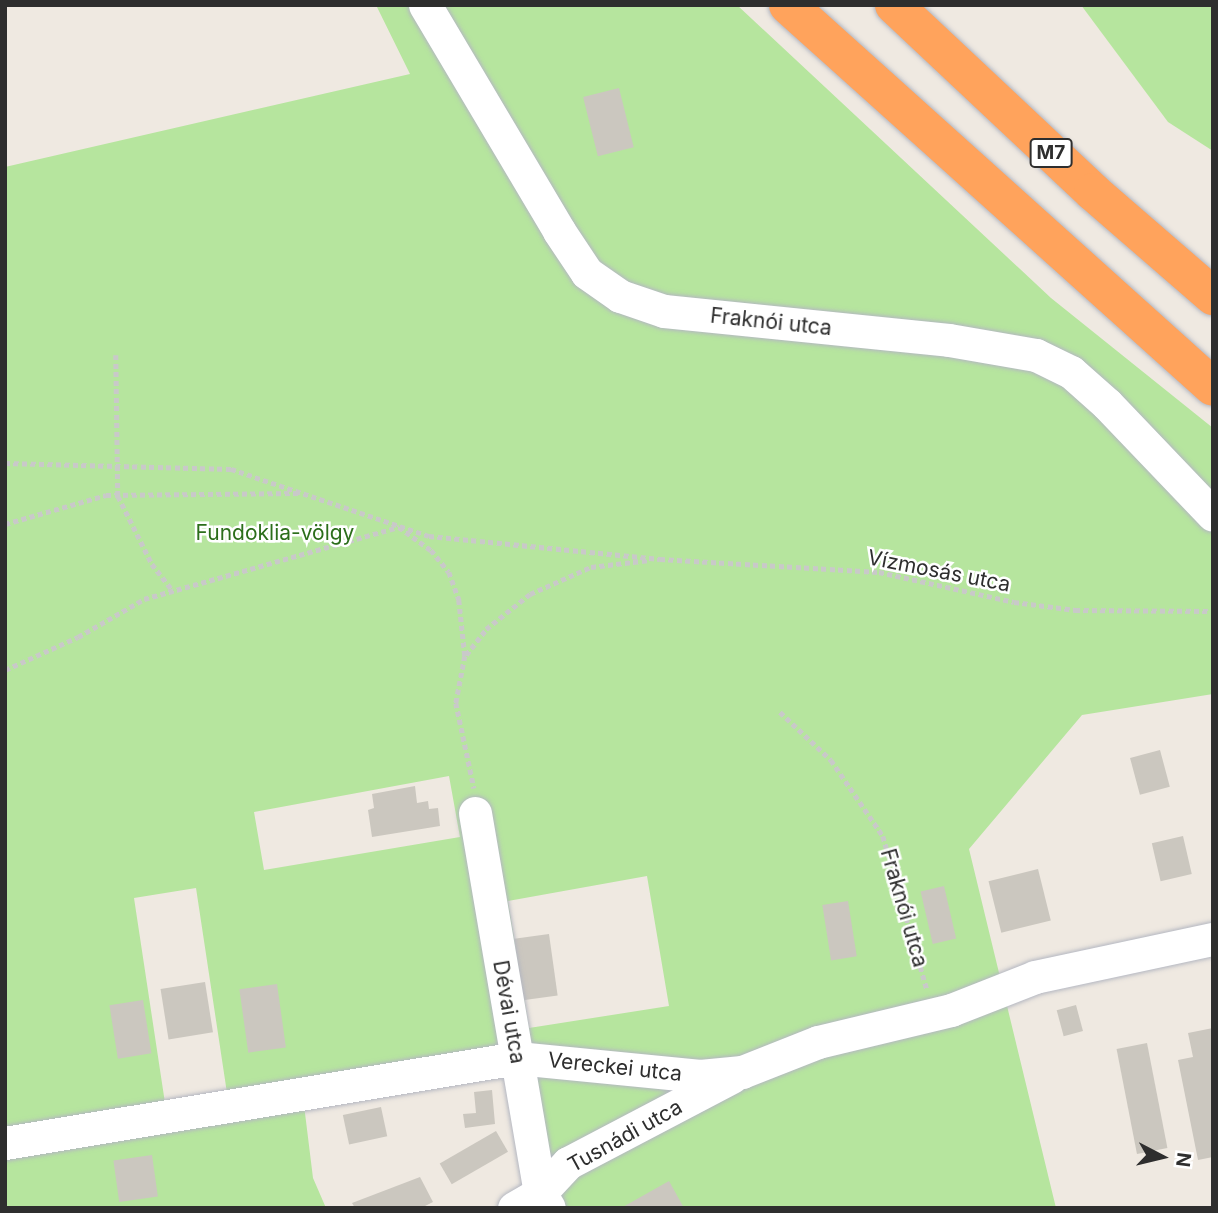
<!DOCTYPE html>
<html>
<head>
<meta charset="utf-8">
<style>
	body { margin:0 }
	#map { position:relative; width:1218px; height:1213px; overflow:hidden; background:#efe9e1; font-family:Inter,sans-serif }
	div>[style] { position:absolute }
	[style*='--x'] { left:calc(var(--x)*1px); top:calc(var(--y)*1px); width:calc(var(--w)*1px); rotate:calc(var(--a)*1deg) }
	.green>* { inset:0; background:#b6e59e }
	.building>* { inset:0; background:#cbc7bf; transform-origin:0 0 }
	.path>* { height:4.5px; margin-top:-2.25px; transform-origin:0; background:repeating-linear-gradient(90deg,#c9c9c9 0 5px,transparent 0 8.5px) }
	.roads { filter:drop-shadow(0 0 2px #b4b7c1) drop-shadow(0 0 2px #b4b7c1) }
	.minor>* { height:33px; margin:-16.5px; padding:0 16.5px; transform-origin:16.5px; border-radius:16.5px; background:#fff }
	.highway>* { height:38px; margin:-19px; padding:0 19px; transform-origin:19px; border-radius:19px; background:#ffa35c }
	span { translate:-50% -50%; white-space:nowrap; text-align:center; line-height:1.15; -webkit-text-stroke:5px #fff; paint-order:stroke }
	.shield-label span { padding:2px 5px; background:#fff; border:2px solid; border-radius:5px; -webkit-text-stroke-width:0 }
	.shield-label { font-size:19px; color:#2e2e2e; font-weight:700 }
	.street-label { font-size:21px; color:#2e2e2e }
	.park-label { font-size:21px; color:#2c6e1b }
	.frame { position:absolute; inset:0; border:7px solid #2e2e2e; pointer-events:none }
	.north { position:absolute; left:1127px; top:1122px; width:70px; height:70px; -webkit-text-stroke:5px #fff; paint-order:stroke; rotate:97deg; font-size:19px; font-weight:700; line-height:28px; text-align:center; color:#2e2e2e }
	.north::after { content:''; display:block; margin:auto; width:24px; height:32px; background:#2e2e2e; clip-path:polygon(50% 0,100% 100%,50% 72%,0 100%) }
</style>
</head>
<body>
<div id="map">
	<div class="green">
		<i style="clip-path:polygon(evenodd,376px 5px,737px 5px,1051px 298px,1213px 428px,1213px 694px,1082px 715px,969px 849px,1056px 1208px,563px 1208px,557px 1197px,532px 1067px,304px 1105px,313px 1178px,326px 1208px,5px 1208px,5px 167px,410px 74px,376px 5px,449px 776px,460px 837px,264px 870px,254px 812px,449px 776px,376px 5px,647px 876px,669px 1006px,529px 1028px,508px 901px,647px 876px,376px 5px,196px 888px,227px 1093px,165px 1103px,134px 898px,196px 888px)"></i>
		<i style="clip-path:polygon(1081px 5px,1213px 5px,1213px 151px,1168px 122px)"></i>
	</div>
	<div class="building">
		<i style="left:619px;top:88px;width:61px;height:37px;rotate:76deg"></i>
		<i style="left:1160px;top:750px;width:38px;height:31px;rotate:75deg"></i>
		<i style="clip-path:polygon(415px 786px,417px 803px,428px 801px,429px 809px,438px 808px,440px 826px,372px 837px,368px 810px,374px 808px,372px 794px)"></i>
		<i style="left:1183px;top:836px;width:39px;height:32px;rotate:77deg"></i>
		<i style="left:1038px;top:869px;width:53px;height:51px;rotate:76deg"></i>
		<i style="left:944px;top:886px;width:54px;height:24px;rotate:77deg"></i>
		<i style="left:848px;top:901px;width:56px;height:26px;rotate:81deg"></i>
		<i style="left:549px;top:934px;width:62px;height:35px;rotate:82deg"></i>
		<i style="left:205px;top:982px;width:51px;height:45px;rotate:81deg"></i>
		<i style="left:277px;top:984px;width:64px;height:38px;rotate:82deg"></i>
		<i style="left:143px;top:1000px;width:54px;height:34px;rotate:81deg"></i>
		<i style="left:1076px;top:1005px;width:27px;height:20px;rotate:75deg"></i>
		<i style="clip-path:polygon(1213px 1028px,1213px 1157px,1198px 1160px,1178px 1060px,1193px 1057px,1188px 1033px)"></i>
		<i style="left:1147px;top:1043px;width:107px;height:31px;rotate:79deg"></i>
		<i style="clip-path:polygon(492px 1090px,495px 1124px,465px 1128px,463px 1114px,476px 1113px,474px 1092px)"></i>
		<i style="left:381px;top:1107px;width:30px;height:39px;rotate:78deg"></i>
		<i style="left:496px;top:1131px;width:24px;height:65px;rotate:60deg"></i>
		<i style="left:152px;top:1155px;width:42px;height:39px;rotate:82deg"></i>
		<i style="clip-path:polygon(420px 1177px,433px 1202px,421px 1208px,355px 1208px,352px 1203px)"></i>
		<i style="clip-path:polygon(669px 1181px,684px 1208px,621px 1208px)"></i>
	</div>
	<div class="path">
		<i style="--x:116;--y:355;--w:141;--a:89.2"></i>
		<i style="--x:118;--y:496;--w:76;--a:63.4"></i>
		<i style="--x:152;--y:564;--w:34;--a:52"></i>
		<i style="--x:5;--y:463;--w:226;--a:1.5"></i>
		<i style="--x:231;--y:469;--w:209;--a:18.7"></i>
		<i style="--x:429;--y:536;--w:232;--a:5.7"></i>
		<i style="--x:660;--y:559;--w:219;--a:3.4"></i>
		<i style="--x:879;--y:572;--w:138;--a:12.5"></i>
		<i style="--x:1014;--y:602;--w:62;--a:7.5"></i>
		<i style="--x:1075;--y:610;--w:138;--a:0.4"></i>
		<i style="--x:5;--y:524;--w:105;--a:-16"></i>
		<i style="--x:106;--y:495;--w:192;--a:-0.6"></i>
		<i style="--x:466;--y:655;--w:33;--a:-52"></i>
		<i style="--x:486;--y:629;--w:56;--a:-38.5"></i>
		<i style="--x:530;--y:594;--w:67;--a:-23.9"></i>
		<i style="--x:591;--y:567;--w:59;--a:-6.8"></i>
		<i style="--x:5;--y:670;--w:80;--a:-24.3"></i>
		<i style="--x:78;--y:637;--w:76;--a:-29.9"></i>
		<i style="--x:144;--y:599;--w:265;--a:-15.8"></i>
		<i style="--x:399;--y:527;--w:39;--a:36"></i>
		<i style="--x:431;--y:550;--w:28;--a:51"></i>
		<i style="--x:449;--y:572;--w:30;--a:70"></i>
		<i style="--x:459;--y:600;--w:56;--a:83.9"></i>
		<i style="--x:465;--y:656;--w:48;--a:100.8"></i>
		<i style="--x:456;--y:703;--w:87;--a:78"></i>
		<i style="--x:780;--y:712;--w:70;--a:43.3"></i>
		<i style="--x:831;--y:760;--w:92;--a:55.6"></i>
		<i style="--x:883;--y:836;--w:159;--a:74"></i>
	</div>
	<div class="roads">
		<div class="minor">
			<i style="--x:425;--y:5;--w:263;--a:59.3"></i>
			<i style="--x:559;--y:231;--w:50;--a:56.3"></i>
			<i style="--x:587;--y:273;--w:40;--a:34.9"></i>
			<i style="--x:620;--y:296;--w:46;--a:18.8"></i>
			<i style="--x:664;--y:311;--w:286;--a:5.8"></i>
			<i style="--x:949;--y:340;--w:88;--a:9.8"></i>
			<i style="--x:1036;--y:355;--w:39;--a:26"></i>
			<i style="--x:1071;--y:372;--w:48;--a:41.6"></i>
			<i style="--x:1107;--y:404;--w:153;--a:46.3"></i>
			<i style="--x:475;--y:813;--w:386;--a:80.3"></i>
			<i style="--x:540;--y:1193;--w:17;--a:59"></i>
			<i style="--x:5;--y:1143;--w:519;--a:-9.43"></i>
			<i style="--x:517;--y:1058;--w:184;--a:5.6"></i>
			<i style="--x:700;--y:1076;--w:42;--a:-5.4"></i>
			<i style="--x:742;--y:1072;--w:82;--a:-21.5"></i>
			<i style="--x:818;--y:1042;--w:137;--a:-13.5"></i>
			<i style="--x:951;--y:1010;--w:90;--a:-21.4"></i>
			<i style="--x:1035;--y:977;--w:182;--a:-12.1"></i>
			<i style="--x:514;--y:1208;--w:30;--a:-30"></i>
			<i style="--x:540;--y:1193;--w:41;--a:-47"></i>
			<i style="--x:568;--y:1163;--w:185;--a:-27.7"></i>
		</div>
		<div class="highway">
			<i style="--x:788;--y:5;--w:571;--a:41.95"></i>
			<i style="--x:894;--y:5;--w:273;--a:43.2"></i>
			<i style="--x:1093;--y:192;--w:159;--a:40.9"></i>
		</div>
	</div>
	<div class="shield-label">
		<span style="left:1051px;top:153px">M7</span>
	</div>
	<div class="street-label">
		<span style="left:771px;top:322px;rotate:6deg">Fraknói utca</span>
		<span style="left:939px;top:571px;rotate:11deg">Vízmosás utca</span>
		<span style="left:904px;top:908px;rotate:74deg">Fraknói utca</span>
		<span style="left:509px;top:1012px;rotate:80deg">Dévai utca</span>
		<span style="left:615px;top:1067px;rotate:6deg">Vereckei utca</span>
		<span style="left:625px;top:1136px;rotate:-29deg">Tusnádi utca</span>
	</div>
	<div class="park-label">
		<span style="left:275px;top:533px">Fundoklia-völgy</span>
	</div>
	<div class="frame"></div>
	<div class="north">N</div>
</div>
</body>
</html>
